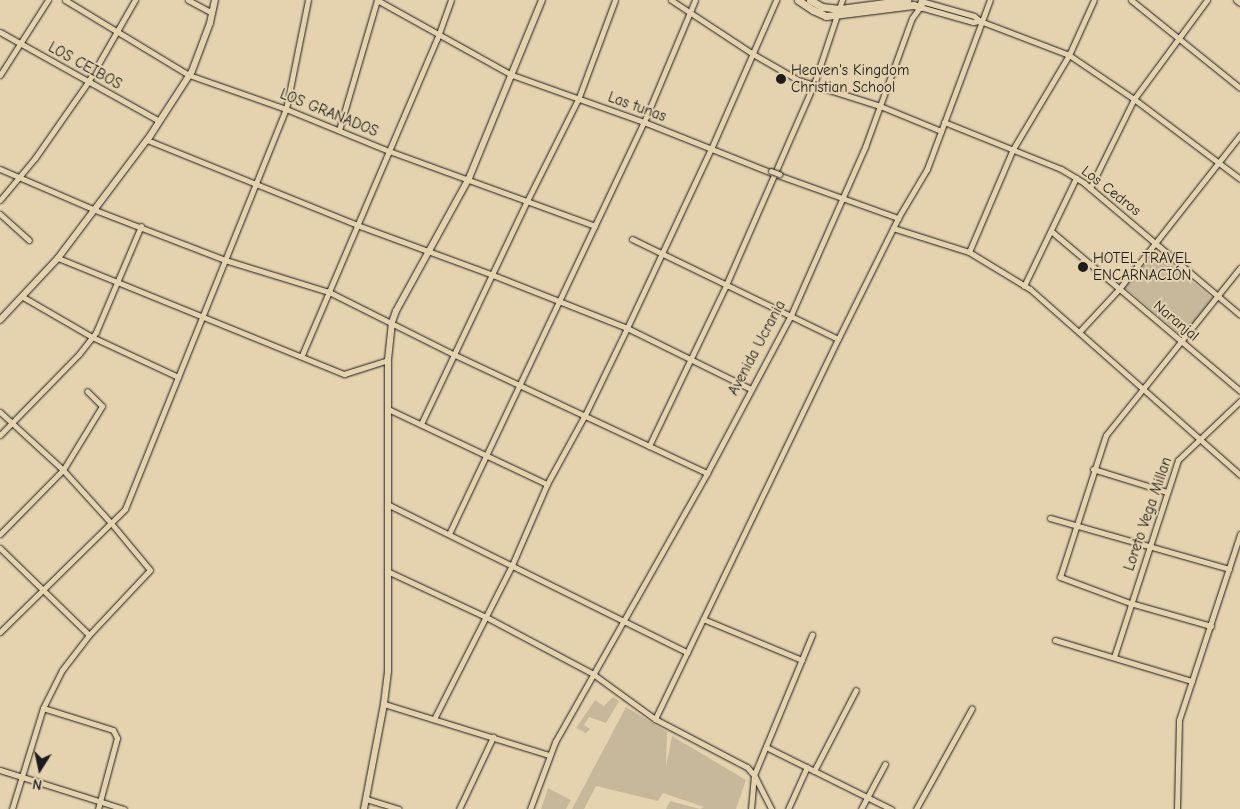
<!DOCTYPE html>
<html>
<head>
<meta charset="utf-8">
<style>
	body { margin:0 }
	#map { position:relative; width:1240px; height:809px; overflow:hidden; background:#e5d3b0; font-family:"Comic Neue",sans-serif }
	div>[style] { position:absolute }
	[style*='--x'] { left:calc(var(--x)*1px); top:calc(var(--y)*1px); width:calc(var(--w)*1px); rotate:calc(var(--a)*1deg) }
	.green>* { inset:0; background:#c8b89b; transform-origin:0 0 }
	.roads { filter:drop-shadow(0 0 1px #1c1c1c) drop-shadow(0 0 1px #1c1c1c) }
	.minor>* { height:5px; margin:-2.5px; padding:0 2.5px; transform-origin:2.5px; border-radius:2.5px; background:#e5d3b0 }
	.tertiary>* { height:6px; margin:-3px; padding:0 3px; transform-origin:3px; border-radius:3px; background:#e5d3b0 }
	.secondary>* { height:7px; margin:-3.5px; padding:0 3.5px; transform-origin:3.5px; border-radius:3.5px; background:#e5d3b0 }
	.bridges { filter:drop-shadow(0 0 1px #1c1c1c) drop-shadow(0 0 1px #1c1c1c) }
	.minor-bridge>* { height:5px; margin:-2.5px; padding:0 2.5px; transform-origin:2.5px; border-radius:2.5px; background:#e5d3b0 }
	.dots>* { width:14px; height:14px; translate:-50% -50%; box-sizing:border-box; border:2px solid #e5d3b0; border-radius:50% }
	span { translate:-50% -50%; white-space:nowrap; text-align:center; line-height:1.15; -webkit-text-stroke:4px #e5d3b0; paint-order:stroke }
	.street-label { font-size:15px; color:#1c1c1c }
	.poi-label { font-size:15px; color:#1c1c1c }
	.left { translate:0 -50%; text-align:left }
	.north { position:absolute; left:15px; top:744px; width:50px; height:50px; -webkit-text-stroke:4px #e5d3b0; paint-order:stroke; rotate:190deg; font-size:14px; font-weight:700; line-height:20px; text-align:center; color:#1c1c1c }
	.north::after { content:''; display:block; margin:auto; width:18px; height:22px; background:#1c1c1c; clip-path:polygon(50% 0,100% 100%,50% 72%,0 100%) }
</style>
</head>
<body>
<div id="map">
	<div class="green">
		<i style="left:1155px;top:250px;width:78px;height:48px;rotate:40deg"></i>
		<i style="clip-path:polygon(613px 697px,619px 701px,606px 723px,589px 717px,584px 725px,590px 729px,586px 733px,576px 728px,595px 700px,604px 706px)"></i>
		<i style="clip-path:polygon(626px 707px,667px 732px,666px 767px,672px 736px,746px 780px,736px 809px,666px 809px,670px 801px,700px 809px,704px 807px,663px 793px,658px 801px,596px 786px,584px 809px,572px 809px)"></i>
		<i style="clip-path:polygon(548px 788px,571px 800px,566px 809px,541px 809px)"></i>
	</div>
	<div class="roads">
		<div class="minor">
			<i style="--x:65;--y:0;--w:145;--a:31.2"></i>
			<i style="--x:189;--y:75;--w:103;--a:19.3"></i>
			<i style="--x:286;--y:109;--w:111;--a:22.2"></i>
			<i style="--x:389;--y:151;--w:219;--a:20"></i>
			<i style="--x:188;--y:0;--w:27;--a:28"></i>
			<i style="--x:377;--y:0;--w:154;--a:29.1"></i>
			<i style="--x:512;--y:75;--w:140;--a:19.6"></i>
			<i style="--x:644;--y:122;--w:141;--a:21.7"></i>
			<i style="--x:775;--y:174;--w:131;--a:19.7"></i>
			<i style="--x:671;--y:0;--w:98;--a:33.4"></i>
			<i style="--x:753;--y:54;--w:52;--a:30"></i>
			<i style="--x:798;--y:80;--w:86;--a:17.6"></i>
			<i style="--x:880;--y:106;--w:66;--a:22.3"></i>
			<i style="--x:1131;--y:0;--w:140;--a:38.9"></i>
			<i style="--x:1236;--y:0;--w:5;--a:37"></i>
			<i style="--x:980;--y:21;--w:95;--a:20.9"></i>
			<i style="--x:1069;--y:55;--w:78;--a:34.1"></i>
			<i style="--x:1134;--y:99;--w:133;--a:37"></i>
			<i style="--x:0;--y:32;--w:182;--a:29.2"></i>
			<i style="--x:0;--y:75;--w:89;--a:-57.4"></i>
			<i style="--x:944;--y:122;--w:126;--a:21.9"></i>
			<i style="--x:1061;--y:169;--w:27;--a:31"></i>
			<i style="--x:1084;--y:183;--w:204;--a:40.2"></i>
			<i style="--x:339;--y:130;--w:135;--a:-73.7"></i>
			<i style="--x:147;--y:140;--w:227;--a:22"></i>
			<i style="--x:357;--y:225;--w:145;--a:20.2"></i>
			<i style="--x:493;--y:275;--w:144;--a:21.6"></i>
			<i style="--x:627;--y:328;--w:138;--a:26.2"></i>
			<i style="--x:0;--y:169;--w:103;--a:23.3"></i>
			<i style="--x:95;--y:210;--w:139;--a:21"></i>
			<i style="--x:225;--y:260;--w:109;--a:17.1"></i>
			<i style="--x:329;--y:292;--w:141;--a:26.6"></i>
			<i style="--x:455;--y:355;--w:278;--a:25.1"></i>
			<i style="--x:1090;--y:188;--w:99;--a:-63.7"></i>
			<i style="--x:1134;--y:99;--w:123;--a:-53.6"></i>
			<i style="--x:0;--y:200;--w:55;--a:-50.2"></i>
			<i style="--x:35;--y:158;--w:93;--a:-55.1"></i>
			<i style="--x:88;--y:82;--w:95;--a:-60.2"></i>
			<i style="--x:0;--y:214;--w:39;--a:42"></i>
			<i style="--x:893;--y:228;--w:80;--a:17.5"></i>
			<i style="--x:969;--y:252;--w:71;--a:31.2"></i>
			<i style="--x:1030;--y:289;--w:281;--a:41.5"></i>
			<i style="--x:1051;--y:231;--w:248;--a:40.2"></i>
			<i style="--x:632;--y:239;--w:229;--a:25.9"></i>
			<i style="--x:969;--y:252;--w:112;--a:-66.9"></i>
			<i style="--x:1013;--y:149;--w:109;--a:-59.2"></i>
			<i style="--x:1069;--y:55;--w:60;--a:-65.6"></i>
			<i style="--x:58;--y:258;--w:309;--a:22.1"></i>
			<i style="--x:344;--y:374;--w:46;--a:-17.7"></i>
			<i style="--x:1024;--y:286;--w:120;--a:-64.3"></i>
			<i style="--x:23;--y:297;--w:80;--a:30.1"></i>
			<i style="--x:92;--y:337;--w:95;--a:24.9"></i>
			<i style="--x:1079;--y:332;--w:59;--a:-47.1"></i>
			<i style="--x:1119;--y:289;--w:196;--a:-51.8"></i>
			<i style="--x:302;--y:355;--w:344;--a:-66.9"></i>
			<i style="--x:437;--y:39;--w:41;--a:-70.3"></i>
			<i style="--x:388;--y:409;--w:176;--a:25.3"></i>
			<i style="--x:0;--y:412;--w:86;--a:42.6"></i>
			<i style="--x:63;--y:470;--w:72;--a:47.8"></i>
			<i style="--x:111;--y:523;--w:61;--a:50.3"></i>
			<i style="--x:150;--y:570;--w:89;--a:133.2"></i>
			<i style="--x:89;--y:635;--w:44;--a:127.6"></i>
			<i style="--x:62;--y:670;--w:42;--a:116.6"></i>
			<i style="--x:43;--y:708;--w:106;--a:107.1"></i>
			<i style="--x:421;--y:424;--w:247;--a:-64.6"></i>
			<i style="--x:527;--y:201;--w:116;--a:-63.4"></i>
			<i style="--x:579;--y:97;--w:103;--a:-69.6"></i>
			<i style="--x:0;--y:435;--w:113;--a:-45.7"></i>
			<i style="--x:79;--y:354;--w:28;--a:-52"></i>
			<i style="--x:96;--y:332;--w:115;--a:-67"></i>
			<i style="--x:649;--y:446;--w:178;--a:-64.4"></i>
			<i style="--x:726;--y:285;--w:219;--a:-66.4"></i>
			<i style="--x:814;--y:84;--w:89;--a:-71.6"></i>
			<i style="--x:1093;--y:469;--w:77;--a:17.3"></i>
			<i style="--x:387;--y:504;--w:335;--a:26.3"></i>
			<i style="--x:1050;--y:518;--w:186;--a:15.9"></i>
			<i style="--x:0;--y:534;--w:90;--a:-45.5"></i>
			<i style="--x:63;--y:470;--w:75;--a:-58.6"></i>
			<i style="--x:102;--y:406;--w:21;--a:-135"></i>
			<i style="--x:449;--y:534;--w:456;--a:-64.7"></i>
			<i style="--x:644;--y:122;--w:132;--a:-67.3"></i>
			<i style="--x:0;--y:548;--w:124;--a:44.3"></i>
			<i style="--x:387;--y:571;--w:109;--a:24.9"></i>
			<i style="--x:486;--y:617;--w:121;--a:28"></i>
			<i style="--x:593;--y:674;--w:77;--a:36"></i>
			<i style="--x:655;--y:719;--w:104;--a:27.6"></i>
			<i style="--x:747;--y:767;--w:11;--a:49"></i>
			<i style="--x:754;--y:775;--w:38;--a:63"></i>
			<i style="--x:703;--y:619;--w:107;--a:22.5"></i>
			<i style="--x:1211;--y:626;--w:84;--a:-164.1"></i>
			<i style="--x:1130;--y:603;--w:75;--a:-159.6"></i>
			<i style="--x:1060;--y:577;--w:149;--a:-72.1"></i>
			<i style="--x:1106;--y:435;--w:214;--a:-51.3"></i>
			<i style="--x:0;--y:632;--w:175;--a:-44.5"></i>
			<i style="--x:125;--y:509;--w:431;--a:-68.1"></i>
			<i style="--x:286;--y:109;--w:111;--a:-78.6"></i>
			<i style="--x:1055;--y:640;--w:143;--a:16.7"></i>
			<i style="--x:1114;--y:657;--w:207;--a:-72"></i>
			<i style="--x:1178;--y:460;--w:86;--a:-43.6"></i>
			<i style="--x:384;--y:704;--w:173;--a:17.2"></i>
			<i style="--x:43;--y:708;--w:73;--a:17.4"></i>
			<i style="--x:113;--y:730;--w:9;--a:63"></i>
			<i style="--x:117;--y:738;--w:73;--a:105"></i>
			<i style="--x:434;--y:719;--w:173;--a:-63.1"></i>
			<i style="--x:512;--y:565;--w:88;--a:-66.6"></i>
			<i style="--x:547;--y:484;--w:79;--a:-61.2"></i>
			<i style="--x:585;--y:415;--w:97;--a:-64.2"></i>
			<i style="--x:627;--y:328;--w:198;--a:-64.9"></i>
			<i style="--x:711;--y:149;--w:163;--a:-66.4"></i>
			<i style="--x:655;--y:719;--w:422;--a:-64.3"></i>
			<i style="--x:838;--y:339;--w:135;--a:-63.6"></i>
			<i style="--x:898;--y:218;--w:57;--a:-59.4"></i>
			<i style="--x:927;--y:169;--w:180;--a:-69.6"></i>
			<i style="--x:766;--y:747;--w:140;--a:26.4"></i>
			<i style="--x:0;--y:770;--w:130;--a:17.5"></i>
			<i style="--x:814;--y:771;--w:91;--a:-62.6"></i>
			<i style="--x:366;--y:799;--w:34;--a:17"></i>
			<i style="--x:459;--y:809;--w:80;--a:-64.7"></i>
			<i style="--x:530;--y:809;--w:72;--a:-69.5"></i>
			<i style="--x:555;--y:742;--w:309;--a:-60.5"></i>
			<i style="--x:707;--y:473;--w:179;--a:-62"></i>
			<i style="--x:791;--y:315;--w:184;--a:-66.2"></i>
			<i style="--x:865;--y:147;--w:137;--a:-70"></i>
			<i style="--x:912;--y:18;--w:14;--a:-54"></i>
			<i style="--x:920;--y:7;--w:55;--a:15.8"></i>
			<i style="--x:973;--y:22;--w:7;--a:-8"></i>
			<i style="--x:980;--y:21;--w:8;--a:-140"></i>
			<i style="--x:974;--y:16;--w:55;--a:-164.2"></i>
			<i style="--x:751;--y:809;--w:34;--a:-85"></i>
			<i style="--x:754;--y:775;--w:152;--a:-67.5"></i>
			<i style="--x:788;--y:809;--w:46;--a:-65.7"></i>
			<i style="--x:861;--y:809;--w:51;--a:-61.9"></i>
			<i style="--x:916;--y:809;--w:115;--a:-61"></i>
			<i style="--x:1177;--y:809;--w:89;--a:-88.7"></i>
			<i style="--x:1179;--y:720;--w:196;--a:-71.8"></i>
		</div>
		<div class="tertiary">
			<i style="--x:0;--y:320;--w:85;--a:-46.9"></i>
			<i style="--x:58;--y:258;--w:153;--a:-53"></i>
			<i style="--x:150;--y:136;--w:77;--a:-57.1"></i>
			<i style="--x:192;--y:71;--w:51;--a:-69.4"></i>
			<i style="--x:210;--y:23;--w:24;--a:-78"></i>
			<i style="--x:364;--y:809;--w:107;--a:-79.2"></i>
			<i style="--x:384;--y:704;--w:33;--a:-83"></i>
			<i style="--x:388;--y:671;--w:311;--a:-90"></i>
			<i style="--x:388;--y:360;--w:38;--a:-84"></i>
			<i style="--x:392;--y:322;--w:12;--a:-70"></i>
			<i style="--x:396;--y:311;--w:152;--a:-61.2"></i>
			<i style="--x:469;--y:178;--w:192;--a:-67.7"></i>
		</div>
		<div class="secondary">
			<i style="--x:798;--y:0;--w:18;--a:34"></i>
			<i style="--x:813;--y:10;--w:14;--a:25"></i>
			<i style="--x:826;--y:16;--w:88;--a:-7.2"></i>
			<i style="--x:913;--y:5;--w:7;--a:16"></i>
			<i style="--x:920;--y:7;--w:7;--a:-74"></i>
			<i style="--x:810;--y:0;--w:14;--a:30"></i>
			<i style="--x:822;--y:7;--w:18;--a:6"></i>
			<i style="--x:840;--y:9;--w:68;--a:-7.7"></i>
		</div>
	</div>
	<div class="bridges">
		<div class="minor-bridge">
			<i style="--x:771;--y:171;--w:9;--a:21"></i>
		</div>
	</div>
	<div class="dots">
		<i style="left:781px;top:79px;background:#1c1c1c"></i>
		<i style="left:1083px;top:267px;background:#1c1c1c"></i>
	</div>
	<div class="street-label">
		<span style="left:85px;top:66px;rotate:29deg">LOS CEIBOS</span>
		<span style="left:637px;top:107px;rotate:20deg">Las tunas</span>
		<span style="left:329px;top:113px;rotate:22deg">LOS GRANADOS</span>
		<span style="left:1111px;top:191px;rotate:38deg">Los Cedros</span>
		<span style="left:1176px;top:321px;rotate:40deg">Naranjal</span>
		<span style="left:757px;top:348px;rotate:-62deg">Avenida Ucrania</span>
		<span style="left:1148px;top:514px;rotate:-71deg">Loreto Vega Millan</span>
	</div>
	<div class="poi-label">
		<span class="left" style="left:791px;top:79px">Heaven's Kingdom<br>Christian School</span>
		<span class="left" style="left:1093px;top:267px">HOTEL TRAVEL<br>ENCARNACIÓN</span>
	</div>
	<div class="north">N</div>
</div>
</body>
</html>
